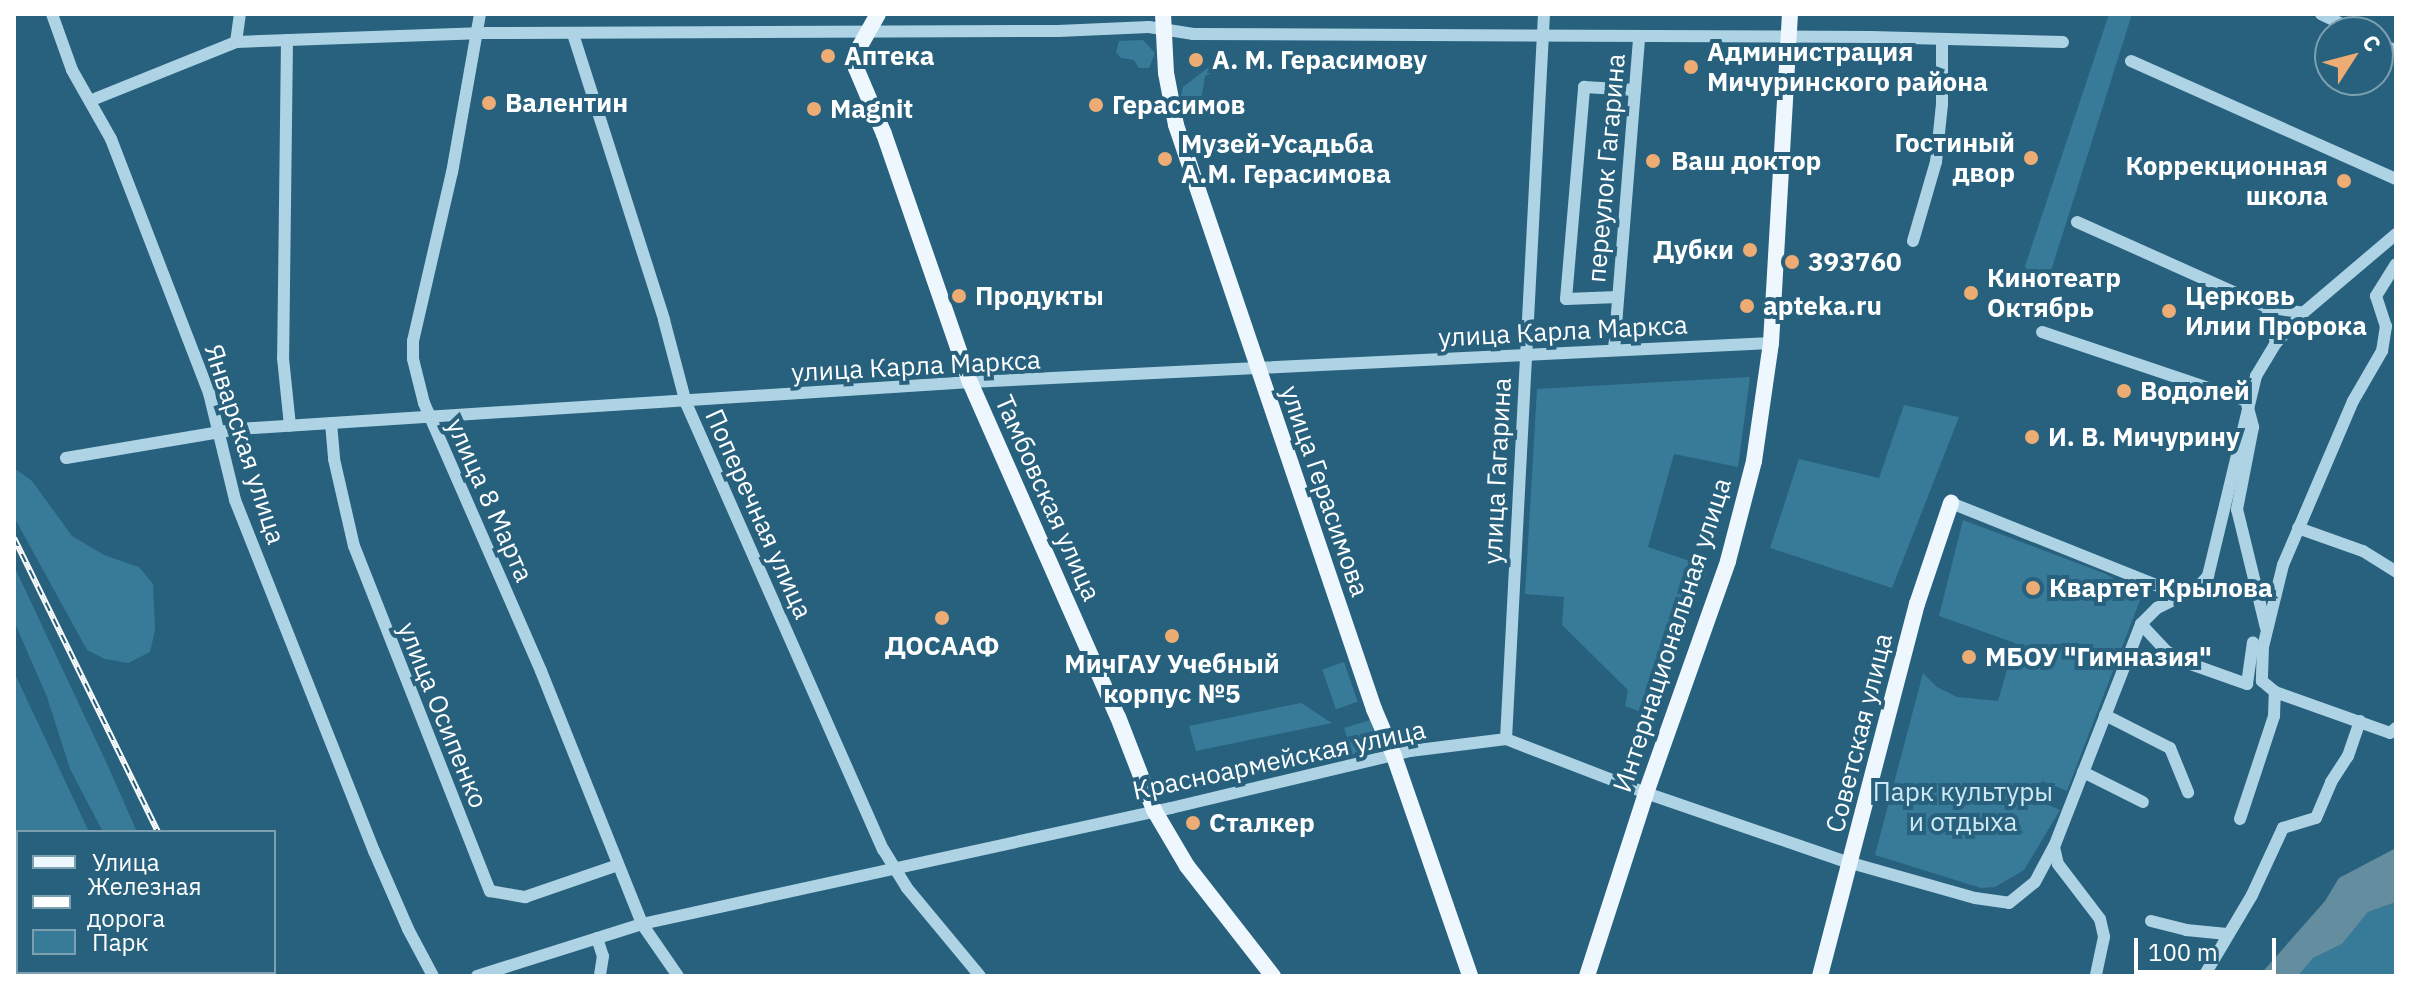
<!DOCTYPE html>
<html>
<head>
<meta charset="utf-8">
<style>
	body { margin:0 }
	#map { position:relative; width:2410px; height:990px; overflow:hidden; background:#27617d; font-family:"IBM Plex Sans",sans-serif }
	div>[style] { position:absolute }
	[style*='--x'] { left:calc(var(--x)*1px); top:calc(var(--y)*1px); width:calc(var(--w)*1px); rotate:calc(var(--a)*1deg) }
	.green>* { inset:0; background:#387b98; transform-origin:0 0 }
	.water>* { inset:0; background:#658da0 }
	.minor>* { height:12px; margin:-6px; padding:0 6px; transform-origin:6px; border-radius:6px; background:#add3e4 }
	.major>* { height:16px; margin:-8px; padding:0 8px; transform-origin:8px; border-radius:8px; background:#edf7fd }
	.rail>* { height:6px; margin-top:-3px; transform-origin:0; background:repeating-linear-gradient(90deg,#27617d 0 9px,#fff 0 18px); box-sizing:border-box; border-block:2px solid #fff }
	.dots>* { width:22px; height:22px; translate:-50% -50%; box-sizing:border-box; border:4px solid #27617d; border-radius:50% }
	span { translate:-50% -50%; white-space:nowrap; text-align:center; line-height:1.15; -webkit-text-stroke:8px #27617d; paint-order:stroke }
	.poi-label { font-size:26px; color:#fff; font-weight:700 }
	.left { translate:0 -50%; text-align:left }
	.right { translate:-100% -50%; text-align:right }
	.street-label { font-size:26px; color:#fff }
	.park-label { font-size:26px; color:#cfe9f4 }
	.frame { position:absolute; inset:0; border:16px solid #fff; pointer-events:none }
	.legend { position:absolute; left:16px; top:830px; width:260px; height:144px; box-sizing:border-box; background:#27617d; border:2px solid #7da0b1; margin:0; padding:10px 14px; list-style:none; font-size:24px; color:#fff }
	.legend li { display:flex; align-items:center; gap:16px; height:40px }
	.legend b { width:40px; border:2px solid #7da0b1 }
	.north { position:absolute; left:2314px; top:16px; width:80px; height:80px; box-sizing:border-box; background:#27617d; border:2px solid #7da0b1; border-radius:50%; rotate:54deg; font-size:22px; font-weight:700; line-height:32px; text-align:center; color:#fff }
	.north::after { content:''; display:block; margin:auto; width:28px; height:36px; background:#ecac73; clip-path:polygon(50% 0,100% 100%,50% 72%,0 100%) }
	.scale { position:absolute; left:2134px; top:938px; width:142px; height:36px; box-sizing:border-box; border:4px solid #fff; border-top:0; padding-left:10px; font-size:24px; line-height:28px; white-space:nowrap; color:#fff; -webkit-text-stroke:6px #27617d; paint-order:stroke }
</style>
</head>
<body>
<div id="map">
	<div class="green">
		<i style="clip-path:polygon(2109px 14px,2132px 14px,2050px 274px,2036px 280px,2028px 275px,2025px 266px)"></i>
		<i style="clip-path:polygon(1143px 40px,1155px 53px,1149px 68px,1139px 68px,1134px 60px,1121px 58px,1116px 52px,1119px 41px)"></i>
		<i style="clip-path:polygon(1223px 56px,1230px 58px,1229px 65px,1205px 76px,1202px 95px,1190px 108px,1185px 105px,1180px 100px,1183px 87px)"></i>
		<i style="clip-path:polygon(1750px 377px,1738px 467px,1674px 454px,1648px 547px,1708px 567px,1657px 718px,1625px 706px,1628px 690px,1562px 625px,1564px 597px,1525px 594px,1537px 389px)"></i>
		<i style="clip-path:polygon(1904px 405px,1959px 417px,1892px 588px,1770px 548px,1799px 459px,1879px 478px)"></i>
		<i style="clip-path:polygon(14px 468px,32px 481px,72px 536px,104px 555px,139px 567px,153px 584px,155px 630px,150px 652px,128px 663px,105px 659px,87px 650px,14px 517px)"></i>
		<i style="clip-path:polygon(1963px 520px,2106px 574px,2142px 595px,2067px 791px,2042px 781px,2034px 799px,2060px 810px,2024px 870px,1995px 887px,1981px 888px,1875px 855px,1923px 673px,1937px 687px,1957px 697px,1998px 701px,2015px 643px,1939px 616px)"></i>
		<i style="clip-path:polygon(14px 566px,108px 766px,137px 832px,103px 832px,70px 769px,47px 697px,14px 621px)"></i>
		<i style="left:1344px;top:662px;width:42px;height:23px;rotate:71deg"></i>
		<i style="clip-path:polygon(14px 672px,89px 832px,18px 832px,18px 972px,152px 972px,154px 976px,14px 976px)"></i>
		<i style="clip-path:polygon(1301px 703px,1332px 723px,1196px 751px,1189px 726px)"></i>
		<i style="left:1370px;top:720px;width:28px;height:27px;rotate:73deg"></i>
		<i style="clip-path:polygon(2396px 902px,2396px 976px,2298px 976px,2313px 958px,2342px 944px,2368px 912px)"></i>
	</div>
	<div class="water">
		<i style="clip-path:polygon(2396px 848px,2396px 902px,2368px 912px,2342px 944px,2313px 958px,2298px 976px,2259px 976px,2325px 901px,2339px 878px)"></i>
	</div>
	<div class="minor">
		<i style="--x:52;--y:14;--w:59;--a:70.3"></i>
		<i style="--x:72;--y:70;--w:79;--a:60.5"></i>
		<i style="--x:111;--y:139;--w:272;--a:68.9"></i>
		<i style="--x:209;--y:393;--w:110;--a:76.3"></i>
		<i style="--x:235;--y:500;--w:378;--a:68.4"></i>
		<i style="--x:374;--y:851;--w:85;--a:66.4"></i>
		<i style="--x:408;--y:929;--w:53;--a:62"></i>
		<i style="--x:480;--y:14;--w:160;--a:100"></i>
		<i style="--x:452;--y:172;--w:173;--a:103"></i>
		<i style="--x:413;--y:341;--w:18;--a:90"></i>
		<i style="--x:413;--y:359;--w:45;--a:76"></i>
		<i style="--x:424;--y:403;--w:292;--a:66.4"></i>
		<i style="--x:541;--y:671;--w:272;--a:68.2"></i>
		<i style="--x:642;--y:924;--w:63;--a:55.3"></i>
		<i style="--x:2321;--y:14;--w:41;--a:25.9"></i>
		<i style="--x:573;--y:34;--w:300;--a:72.3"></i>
		<i style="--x:664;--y:320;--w:86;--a:75.2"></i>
		<i style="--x:686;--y:403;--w:488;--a:66.2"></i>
		<i style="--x:883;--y:849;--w:46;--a:58.4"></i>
		<i style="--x:907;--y:888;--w:114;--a:50.3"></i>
		<i style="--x:287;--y:40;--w:318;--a:90.7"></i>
		<i style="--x:283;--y:358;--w:68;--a:84.1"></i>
		<i style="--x:236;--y:42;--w:28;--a:-82"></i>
		<i style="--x:2378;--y:42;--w:20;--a:27"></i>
		<i style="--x:2131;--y:61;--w:290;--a:24"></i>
		<i style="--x:92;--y:100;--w:155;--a:-21.9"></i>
		<i style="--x:236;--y:42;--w:241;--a:-2.1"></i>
		<i style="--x:477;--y:33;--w:581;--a:-0.2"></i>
		<i style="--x:1058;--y:31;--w:91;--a:-2.5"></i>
		<i style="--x:1149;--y:27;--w:45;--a:9"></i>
		<i style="--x:1193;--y:34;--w:678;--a:0.25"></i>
		<i style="--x:1871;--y:37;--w:192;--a:1.5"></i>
		<i style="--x:2077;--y:222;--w:208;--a:24.1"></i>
		<i style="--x:2267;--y:307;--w:36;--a:9"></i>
		<i style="--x:1913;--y:241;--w:82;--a:-73.8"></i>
		<i style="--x:1936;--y:162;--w:58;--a:-84.1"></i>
		<i style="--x:1942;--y:104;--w:64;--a:-90"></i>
		<i style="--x:2396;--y:264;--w:38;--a:122"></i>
		<i style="--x:2376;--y:296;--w:32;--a:72"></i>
		<i style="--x:2386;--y:326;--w:25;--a:99"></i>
		<i style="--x:2382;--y:351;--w:58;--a:120.1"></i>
		<i style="--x:2353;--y:401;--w:178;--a:113.1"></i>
		<i style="--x:2283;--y:565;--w:84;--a:103.7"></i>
		<i style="--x:2263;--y:647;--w:34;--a:92"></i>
		<i style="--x:2262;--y:681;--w:17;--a:40"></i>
		<i style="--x:2275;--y:692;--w:122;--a:19.6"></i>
		<i style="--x:2390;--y:733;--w:8;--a:-40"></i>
		<i style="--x:1618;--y:297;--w:52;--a:177.8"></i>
		<i style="--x:1566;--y:299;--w:213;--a:-85.1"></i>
		<i style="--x:1584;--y:87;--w:51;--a:3.4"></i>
		<i style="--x:2267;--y:307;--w:37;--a:76"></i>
		<i style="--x:2042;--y:332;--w:216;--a:18.6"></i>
		<i style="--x:1614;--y:350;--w:314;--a:-85.4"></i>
		<i style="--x:2247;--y:404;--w:24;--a:75"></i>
		<i style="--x:2253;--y:427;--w:84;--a:101"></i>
		<i style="--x:2237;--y:509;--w:122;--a:76.3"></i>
		<i style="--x:331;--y:423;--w:36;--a:85"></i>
		<i style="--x:334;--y:459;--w:89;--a:77.1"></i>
		<i style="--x:354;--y:546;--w:371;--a:68.5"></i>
		<i style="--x:490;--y:891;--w:36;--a:10"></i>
		<i style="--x:525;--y:897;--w:98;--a:-19"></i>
		<i style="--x:66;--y:458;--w:174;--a:-9.6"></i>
		<i style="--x:238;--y:429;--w:734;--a:-3.67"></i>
		<i style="--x:970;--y:382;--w:802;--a:-2.79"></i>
		<i style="--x:1951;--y:503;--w:248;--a:21.8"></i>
		<i style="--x:2298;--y:528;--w:69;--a:19.5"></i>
		<i style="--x:2363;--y:551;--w:39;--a:32"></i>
		<i style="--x:2141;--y:624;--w:37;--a:47"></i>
		<i style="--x:2166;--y:651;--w:22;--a:30"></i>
		<i style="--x:2185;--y:662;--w:66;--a:19.5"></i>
		<i style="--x:2247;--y:684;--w:42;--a:-81.9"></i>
		<i style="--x:2105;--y:715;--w:73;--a:26.9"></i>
		<i style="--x:2170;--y:748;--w:48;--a:67.8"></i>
		<i style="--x:1506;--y:739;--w:726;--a:-87"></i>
		<i style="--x:2083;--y:772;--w:67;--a:26.6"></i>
		<i style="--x:2240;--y:819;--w:108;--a:-71.7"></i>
		<i style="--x:2274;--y:716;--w:24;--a:-88"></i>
		<i style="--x:2054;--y:847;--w:17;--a:77"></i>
		<i style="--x:2058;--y:864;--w:69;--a:52.6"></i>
		<i style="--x:2100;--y:919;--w:18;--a:77"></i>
		<i style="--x:2104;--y:937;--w:40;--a:102"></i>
		<i style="--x:2151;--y:921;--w:36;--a:14"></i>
		<i style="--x:2186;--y:930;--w:41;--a:5.6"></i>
		<i style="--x:597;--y:938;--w:19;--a:72"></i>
		<i style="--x:603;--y:956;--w:20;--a:99"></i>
		<i style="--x:477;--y:976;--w:173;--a:-17.5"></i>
		<i style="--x:642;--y:924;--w:542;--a:-12.37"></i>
		<i style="--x:1171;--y:808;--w:246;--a:-13.4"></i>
		<i style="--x:1410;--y:751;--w:97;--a:-7.1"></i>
		<i style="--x:1506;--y:739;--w:150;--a:21.1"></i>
		<i style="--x:1646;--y:793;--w:209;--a:19"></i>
		<i style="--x:1844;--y:861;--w:136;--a:15.8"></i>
		<i style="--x:1975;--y:898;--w:34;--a:8"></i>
		<i style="--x:2009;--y:903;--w:33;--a:-39"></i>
		<i style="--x:2035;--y:882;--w:40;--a:-62"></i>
		<i style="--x:2054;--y:847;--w:239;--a:-68.7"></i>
		<i style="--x:2141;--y:624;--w:23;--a:-45"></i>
		<i style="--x:2157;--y:608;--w:43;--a:-26"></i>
		<i style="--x:2196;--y:589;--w:18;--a:-47"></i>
		<i style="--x:2208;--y:576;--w:206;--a:-76.5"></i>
		<i style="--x:2256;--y:376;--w:39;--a:-59"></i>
		<i style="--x:2276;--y:343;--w:40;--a:-48"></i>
		<i style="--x:2303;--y:313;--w:122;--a:-40.3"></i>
		<i style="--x:2204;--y:976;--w:94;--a:-59.3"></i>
		<i style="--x:2252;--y:895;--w:74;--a:-65.2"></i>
		<i style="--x:2283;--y:828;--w:34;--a:-17"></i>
		<i style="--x:2316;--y:818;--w:39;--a:-67"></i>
		<i style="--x:2331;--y:782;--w:31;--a:-57"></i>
		<i style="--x:2348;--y:756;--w:37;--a:-71"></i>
	</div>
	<div class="major">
		<i style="--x:878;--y:14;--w:45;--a:119.4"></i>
		<i style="--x:856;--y:53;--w:15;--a:90"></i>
		<i style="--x:856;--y:68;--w:72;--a:67"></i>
		<i style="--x:884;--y:134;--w:262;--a:70.9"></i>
		<i style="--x:970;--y:382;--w:366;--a:66.2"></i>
		<i style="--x:1118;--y:717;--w:100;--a:68.8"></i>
		<i style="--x:1154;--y:810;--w:65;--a:59.5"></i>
		<i style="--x:1187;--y:866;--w:140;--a:52"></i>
		<i style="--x:1163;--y:14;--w:59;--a:87.1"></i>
		<i style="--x:1166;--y:73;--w:53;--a:79.1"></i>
		<i style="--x:1176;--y:125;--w:617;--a:71.27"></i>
		<i style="--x:1374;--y:709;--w:51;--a:66.9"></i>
		<i style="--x:1394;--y:756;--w:233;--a:70.9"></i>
		<i style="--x:1587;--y:976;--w:192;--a:-72.1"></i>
		<i style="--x:1646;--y:793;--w:246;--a:-70.5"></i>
		<i style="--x:1728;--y:561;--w:103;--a:-75.4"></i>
		<i style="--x:1754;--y:461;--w:119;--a:-81.8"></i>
		<i style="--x:1771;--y:343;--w:330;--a:-86.7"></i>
		<i style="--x:1820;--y:976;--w:384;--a:-75.4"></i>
		<i style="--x:1917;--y:604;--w:107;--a:-71.4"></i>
	</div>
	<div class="rail">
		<i style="--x:14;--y:538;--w:327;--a:63.9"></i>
		<i style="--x:227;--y:972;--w:4;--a:63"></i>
	</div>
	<div class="dots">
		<i style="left:828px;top:56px;background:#ecac73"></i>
		<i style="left:1196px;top:60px;background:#ecac73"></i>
		<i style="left:1691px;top:67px;background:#ecac73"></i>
		<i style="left:489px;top:103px;background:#ecac73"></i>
		<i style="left:1096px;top:105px;background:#ecac73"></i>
		<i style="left:814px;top:109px;background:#ecac73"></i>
		<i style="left:2031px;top:158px;background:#ecac73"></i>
		<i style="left:1165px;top:159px;background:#ecac73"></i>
		<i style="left:1653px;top:161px;background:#ecac73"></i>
		<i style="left:2344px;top:181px;background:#ecac73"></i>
		<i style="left:1750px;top:250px;background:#ecac73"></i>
		<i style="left:1792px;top:262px;background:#ecac73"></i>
		<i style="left:1971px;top:293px;background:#ecac73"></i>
		<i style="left:959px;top:296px;background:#ecac73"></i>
		<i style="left:1747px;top:306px;background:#ecac73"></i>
		<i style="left:2169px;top:311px;background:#ecac73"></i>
		<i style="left:2124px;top:391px;background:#ecac73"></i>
		<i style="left:2032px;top:437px;background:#ecac73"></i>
		<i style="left:2033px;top:588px;background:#ecac73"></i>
		<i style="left:942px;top:618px;background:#ecac73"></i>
		<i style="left:1172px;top:636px;background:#ecac73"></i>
		<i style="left:1969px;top:657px;background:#ecac73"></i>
		<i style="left:1193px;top:823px;background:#ecac73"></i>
	</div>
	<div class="poi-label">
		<span class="left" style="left:1707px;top:67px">Администрация<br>Мичуринского района</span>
		<span class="left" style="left:844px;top:56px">Аптека</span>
		<span class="left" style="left:1212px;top:60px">А. М. Герасимову</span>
		<span class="left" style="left:505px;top:103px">Валентин</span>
		<span class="left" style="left:1112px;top:105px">Герасимов</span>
		<span class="left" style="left:830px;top:109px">Magnit</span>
		<span class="right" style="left:2015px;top:158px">Гостиный<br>двор</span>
		<span class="left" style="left:1181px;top:159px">Музей-Усадьба<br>А.М. Герасимова</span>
		<span class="left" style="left:1671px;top:161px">Ваш доктор</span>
		<span class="right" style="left:2328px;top:181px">Коррекционная<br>школа</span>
		<span class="right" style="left:1734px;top:250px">Дубки</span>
		<span class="left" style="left:1808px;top:262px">393760</span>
		<span class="left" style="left:1987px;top:293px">Кинотеатр<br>Октябрь</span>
		<span class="left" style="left:975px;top:296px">Продукты</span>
		<span class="left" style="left:2185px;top:311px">Церковь<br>Илии Пророка</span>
		<span class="left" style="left:1763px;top:306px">apteka.ru</span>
		<span class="left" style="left:2140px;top:391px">Водолей</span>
		<span class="left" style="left:2048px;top:437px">И. В. Мичурину</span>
		<span class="left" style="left:2049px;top:588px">Квартет Крылова</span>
		<span style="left:942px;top:646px">ДОСААФ</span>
		<span class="left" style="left:1985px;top:657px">МБОУ "Гимназия"</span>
		<span style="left:1172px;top:679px">МичГАУ Учебный<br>корпус №5</span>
		<span class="left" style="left:1209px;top:823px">Сталкер</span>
	</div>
	<div class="street-label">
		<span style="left:1606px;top:168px;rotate:-85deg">переулок Гагарина</span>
		<span style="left:1563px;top:331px;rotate:-3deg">улица Карла Маркса</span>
		<span style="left:916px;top:366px;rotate:-3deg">улица Карла Маркса</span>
		<span style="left:245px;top:444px;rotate:72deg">Январская улица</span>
		<span style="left:1497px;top:471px;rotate:-87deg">улица Гагарина</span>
		<span style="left:1325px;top:491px;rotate:71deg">улица Герасимова</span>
		<span style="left:1048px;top:498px;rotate:66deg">Тамбовская улица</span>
		<span style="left:490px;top:500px;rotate:66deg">улица 8 Марта</span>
		<span style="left:759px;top:514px;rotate:66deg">Поперечная улица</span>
		<span style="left:1672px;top:635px;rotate:-72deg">Интернациональная улица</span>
		<span style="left:443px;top:715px;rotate:68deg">улица Осипенко</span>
		<span style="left:1859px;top:733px;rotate:-76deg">Советская улица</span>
		<span style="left:1279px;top:760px;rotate:-12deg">Красноармейская улица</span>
	</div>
	<div class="park-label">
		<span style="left:1963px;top:807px">Парк культуры<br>и отдыха</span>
	</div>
	<div class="frame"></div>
	<ul class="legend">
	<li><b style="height:10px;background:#edf7fd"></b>Улица</li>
	<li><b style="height:10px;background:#fff"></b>Железная дорога</li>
	<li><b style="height:22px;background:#387b98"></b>Парк</li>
	</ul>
	<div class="north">С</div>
	<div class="scale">100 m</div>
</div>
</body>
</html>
